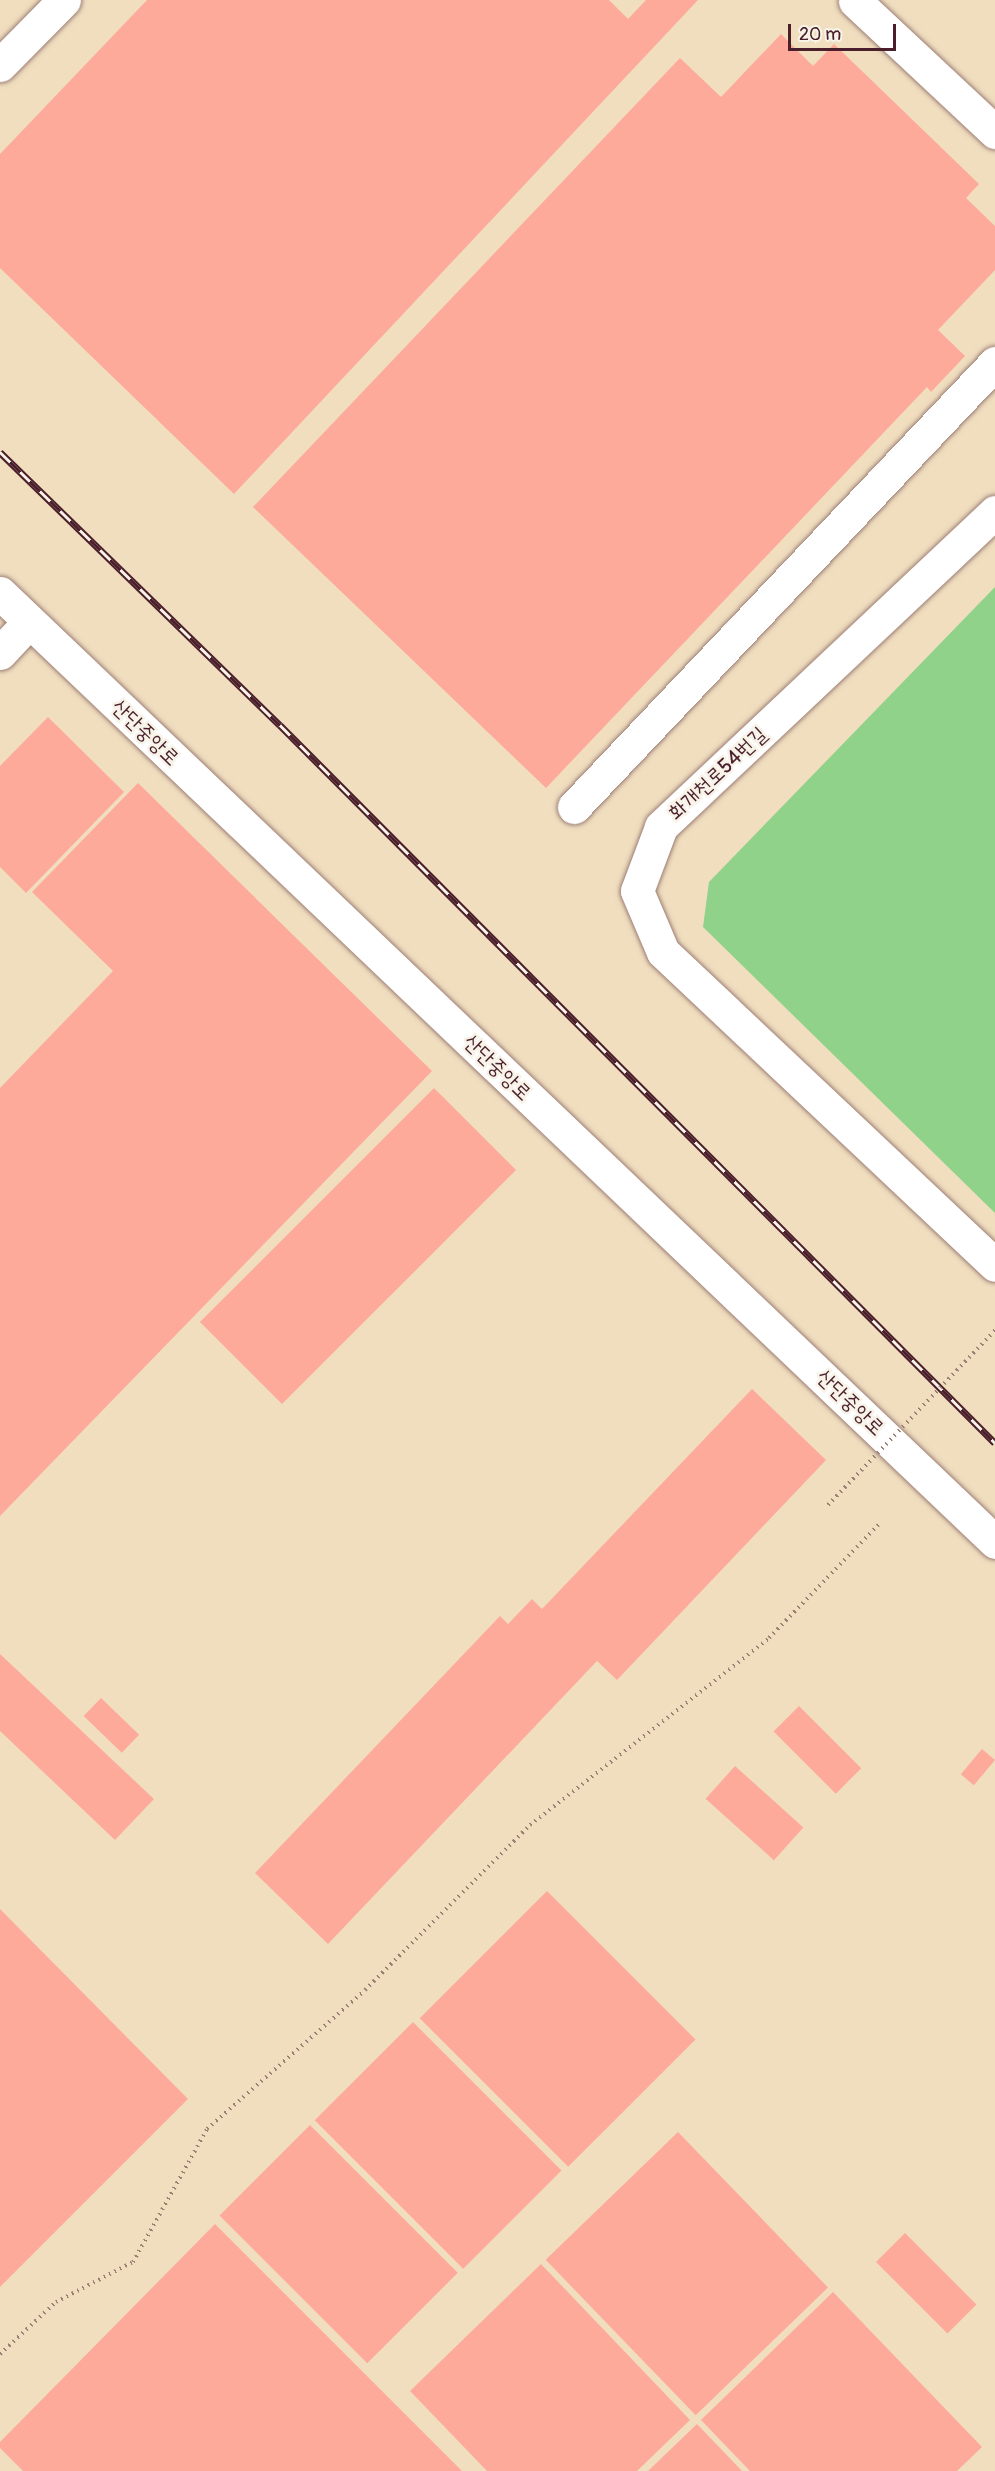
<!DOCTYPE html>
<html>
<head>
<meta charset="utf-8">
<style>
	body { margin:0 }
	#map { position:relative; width:995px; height:2471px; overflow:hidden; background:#f0debf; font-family:Pangolin,"Poor Story",sans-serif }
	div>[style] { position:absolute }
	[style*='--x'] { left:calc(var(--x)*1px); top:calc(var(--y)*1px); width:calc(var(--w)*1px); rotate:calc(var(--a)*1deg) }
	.green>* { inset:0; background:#91d28a }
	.building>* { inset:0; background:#feaa9b; transform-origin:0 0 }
	.path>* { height:4px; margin-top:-2px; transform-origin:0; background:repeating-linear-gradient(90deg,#9d7e75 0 1.5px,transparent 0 6px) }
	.roads { filter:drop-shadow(0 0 2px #9d7e75) drop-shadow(0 0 2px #9d7e75) }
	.minor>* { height:33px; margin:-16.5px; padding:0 16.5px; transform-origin:16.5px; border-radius:16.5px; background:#fff }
	.rail>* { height:7px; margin-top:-3.5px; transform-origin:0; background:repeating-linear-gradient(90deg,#f7f3e8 0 14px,#4a1f2b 0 28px); box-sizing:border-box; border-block:2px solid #4a1f2b }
	.path-bridge>* { height:4px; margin-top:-2px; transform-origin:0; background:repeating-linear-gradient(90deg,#9d7e75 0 1.5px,transparent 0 6px) }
	span { translate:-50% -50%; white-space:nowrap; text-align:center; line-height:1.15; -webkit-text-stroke:5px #f7f3e8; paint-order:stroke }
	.street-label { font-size:21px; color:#4a1f2b }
	.scale { position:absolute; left:788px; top:24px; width:108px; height:27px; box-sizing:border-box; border:3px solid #4a1f2b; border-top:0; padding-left:8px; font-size:18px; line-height:21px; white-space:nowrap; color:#4a1f2b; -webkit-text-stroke:4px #f7f3e8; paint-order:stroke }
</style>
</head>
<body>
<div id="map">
	<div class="green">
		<i style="clip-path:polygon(995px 587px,995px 1213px,703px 927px,709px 882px)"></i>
	</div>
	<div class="building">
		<i style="clip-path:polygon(147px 0,609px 0,628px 19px,646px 0,698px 0,234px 494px,0 268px,0 154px)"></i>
		<i style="clip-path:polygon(781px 34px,813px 66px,834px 44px,979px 184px,966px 198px,995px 226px,995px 270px,938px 330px,965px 356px,931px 392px,927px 387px,546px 788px,253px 507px,680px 58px,721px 97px)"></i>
		<i style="clip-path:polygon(48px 717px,124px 792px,26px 893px,0 867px,0 766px)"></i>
		<i style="clip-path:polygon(138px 783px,432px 1071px,0 1516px,0 1088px,113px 971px,32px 892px)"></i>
		<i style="left:434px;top:1088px;width:116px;height:331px;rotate:45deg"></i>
		<i style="clip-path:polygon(752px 1389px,826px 1460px,617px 1680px,597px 1661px,328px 1944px,255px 1873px,500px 1616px,508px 1624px,532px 1599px,542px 1609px)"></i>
		<i style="clip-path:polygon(0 1654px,154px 1799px,115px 1840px,0 1731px)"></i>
		<i style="left:101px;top:1698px;width:53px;height:25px;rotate:44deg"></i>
		<i style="left:799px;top:1706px;width:88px;height:36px;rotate:45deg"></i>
		<i style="left:982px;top:1749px;width:17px;height:33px;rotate:40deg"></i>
		<i style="left:735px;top:1766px;width:92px;height:44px;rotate:42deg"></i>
		<i style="left:547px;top:1891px;width:210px;height:180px;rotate:45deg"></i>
		<i style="clip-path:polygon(0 1909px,188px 2099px,0 2287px)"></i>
		<i style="left:413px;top:2022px;width:210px;height:139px;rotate:45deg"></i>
		<i style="left:310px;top:2125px;width:209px;height:128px;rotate:45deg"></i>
		<i style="left:678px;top:2132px;width:216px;height:184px;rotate:46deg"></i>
		<i style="clip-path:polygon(215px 2224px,462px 2471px,23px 2471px,0 2448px,0 2442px)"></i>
		<i style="left:905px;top:2233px;width:101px;height:41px;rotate:45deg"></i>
		<i style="clip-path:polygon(541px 2264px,690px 2420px,637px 2471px,487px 2471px,410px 2391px)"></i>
		<i style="clip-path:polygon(833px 2292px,982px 2447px,957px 2471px,750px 2471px,701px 2420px)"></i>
		<i style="clip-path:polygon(697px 2424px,742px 2471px,648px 2471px)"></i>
	</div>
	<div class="path">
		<i style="--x:0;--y:2354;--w:76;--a:-42.9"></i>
		<i style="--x:56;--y:2302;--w:87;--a:-27.5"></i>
		<i style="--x:133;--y:2262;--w:152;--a:-60.9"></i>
		<i style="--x:207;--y:2129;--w:210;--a:-41.3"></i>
		<i style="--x:365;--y:1990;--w:233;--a:-45"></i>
		<i style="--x:530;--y:1825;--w:303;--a:-38"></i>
		<i style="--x:769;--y:1638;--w:160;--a:-46"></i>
	</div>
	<div class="roads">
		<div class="minor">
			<i style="--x:855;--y:1;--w:192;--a:43.1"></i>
			<i style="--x:0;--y:65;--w:91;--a:-45.4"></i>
			<i style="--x:995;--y:512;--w:459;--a:136.7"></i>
			<i style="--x:661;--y:827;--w:68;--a:110.6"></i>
			<i style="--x:637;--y:891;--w:66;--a:66.9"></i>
			<i style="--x:663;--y:952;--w:456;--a:43.3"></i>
			<i style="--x:0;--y:593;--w:1375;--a:43.64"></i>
			<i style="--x:0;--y:653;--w:42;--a:-46.9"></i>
			<i style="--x:574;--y:807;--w:612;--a:-46.52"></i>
		</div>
	</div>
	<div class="rail">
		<i style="--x:0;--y:452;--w:391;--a:44.3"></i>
		<i style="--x:280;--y:725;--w:1013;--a:45.12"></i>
	</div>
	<div class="path-bridge">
		<i style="--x:828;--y:1505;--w:242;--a:-46.3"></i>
	</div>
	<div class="street-label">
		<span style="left:145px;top:733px;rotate:44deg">산단중앙로</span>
		<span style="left:718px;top:774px;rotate:-43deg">화개천로54번길</span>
		<span style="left:497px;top:1068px;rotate:44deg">산단중앙로</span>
		<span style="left:850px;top:1403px;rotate:44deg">산단중앙로</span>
	</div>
	<div class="scale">20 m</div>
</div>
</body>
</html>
